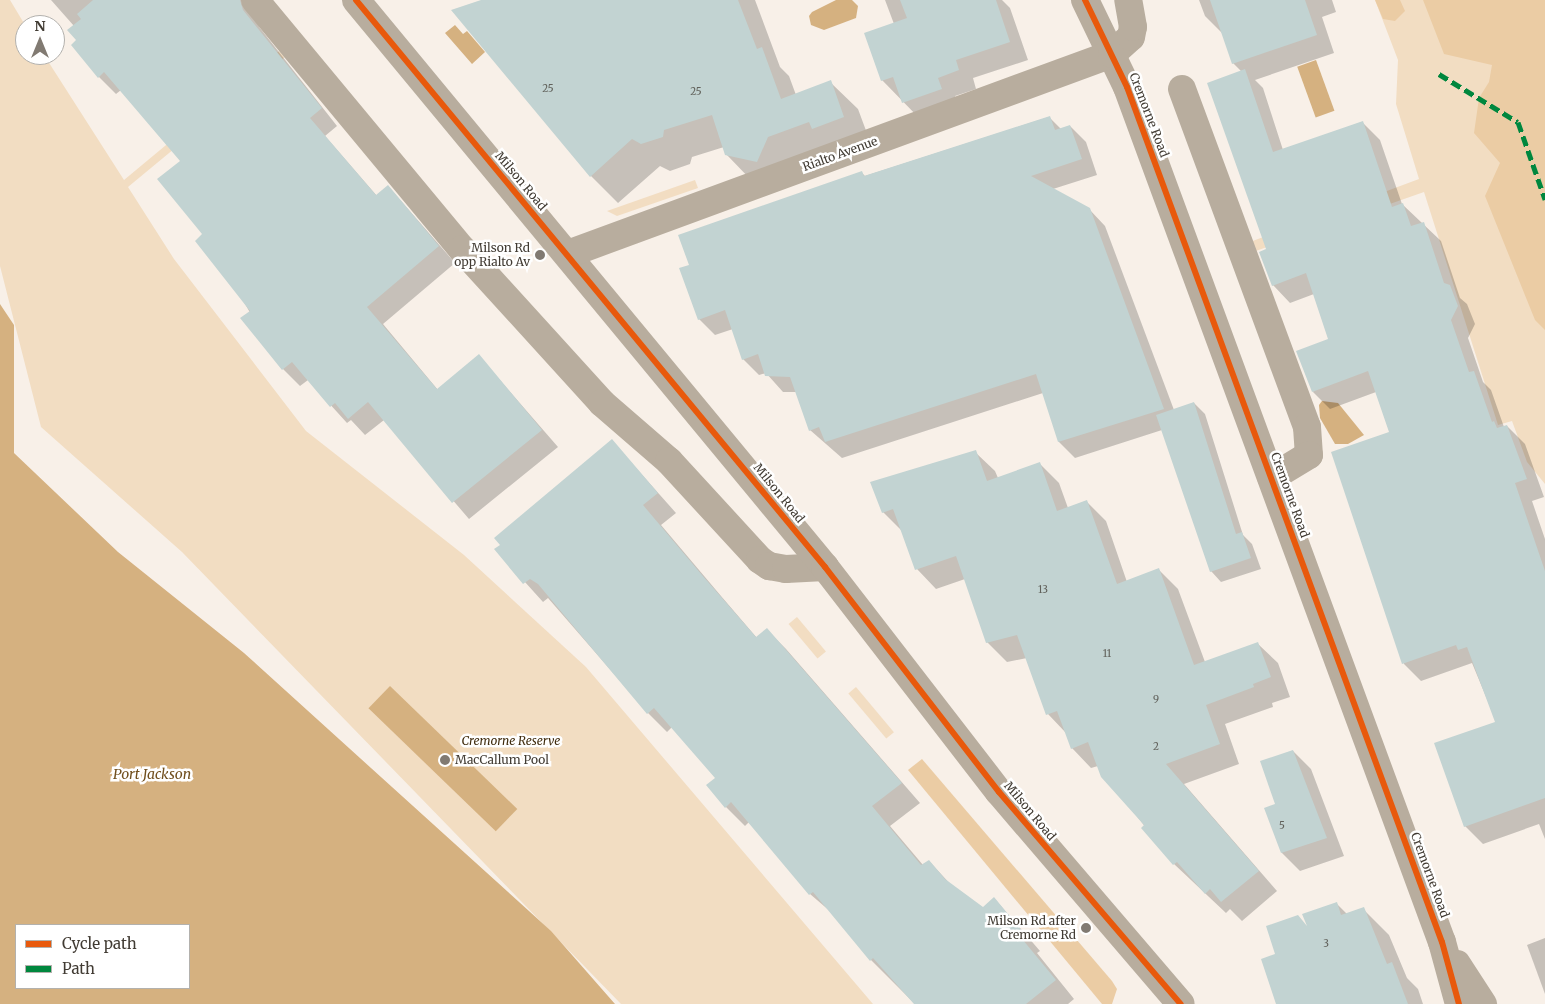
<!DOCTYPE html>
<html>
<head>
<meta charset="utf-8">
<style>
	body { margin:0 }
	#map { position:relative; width:1545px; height:1004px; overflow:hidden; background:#f8f0e8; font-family:Merriweather,serif }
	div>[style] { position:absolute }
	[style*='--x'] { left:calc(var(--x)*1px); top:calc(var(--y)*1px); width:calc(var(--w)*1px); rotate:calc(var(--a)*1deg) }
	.green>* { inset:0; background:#f2ddc2; transform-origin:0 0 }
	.forest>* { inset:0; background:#ebcca4 }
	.water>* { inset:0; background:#d5b180; transform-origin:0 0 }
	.shadow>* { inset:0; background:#0003 }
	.building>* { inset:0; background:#c2d3d2 }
	.minor>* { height:28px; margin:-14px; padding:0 14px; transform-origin:14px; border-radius:14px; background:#b8ad9e }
	.quiet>* { height:5px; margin-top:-2.5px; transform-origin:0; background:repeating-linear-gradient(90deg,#00873e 0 10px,transparent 0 15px) }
	.cycleway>* { height:6px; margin:-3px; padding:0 3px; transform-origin:3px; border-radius:3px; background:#e8590c }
	.dots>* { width:14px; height:14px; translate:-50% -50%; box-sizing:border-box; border:2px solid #fff; border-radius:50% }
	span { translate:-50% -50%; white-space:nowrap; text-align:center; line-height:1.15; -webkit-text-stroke:5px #fff; paint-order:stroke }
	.number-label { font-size:10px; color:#61615b }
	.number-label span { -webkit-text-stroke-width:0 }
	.street-label { font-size:12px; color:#413b33 }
	.poi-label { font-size:12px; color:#413b33 }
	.right { translate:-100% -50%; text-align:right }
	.left { translate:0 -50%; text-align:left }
	.park-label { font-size:12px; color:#3f2b0d; font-style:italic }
	.water-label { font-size:14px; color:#714f1d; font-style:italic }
	.legend { position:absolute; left:15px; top:924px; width:175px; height:65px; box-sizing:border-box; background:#fff; border:1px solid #b3b1ad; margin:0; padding:6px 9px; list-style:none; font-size:15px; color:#413b33 }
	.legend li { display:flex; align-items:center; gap:10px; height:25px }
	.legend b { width:25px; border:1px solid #b3b1ad }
	.north { position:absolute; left:15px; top:15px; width:50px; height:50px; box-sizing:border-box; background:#fff; border:1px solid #b3b1ad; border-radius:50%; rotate:0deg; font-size:14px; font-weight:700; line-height:20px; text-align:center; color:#413b33 }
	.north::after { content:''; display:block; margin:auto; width:18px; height:22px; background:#817a72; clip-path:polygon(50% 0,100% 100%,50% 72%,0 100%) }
</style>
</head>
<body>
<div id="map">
	<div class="green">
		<i style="clip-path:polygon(0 0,10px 0,25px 25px,25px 55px,44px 55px,124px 180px,279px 51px,285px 57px,128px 187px,174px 259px,306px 431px,464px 555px,586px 667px,873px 1004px,621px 1004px,182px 552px,41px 427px,0 266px)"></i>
		<i style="clip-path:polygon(1375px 0,1545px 0,1545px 484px,1527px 462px,1512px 421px,1498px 425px,1424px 192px,1253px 252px,1250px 242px,1419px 179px,1396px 104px,1398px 60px)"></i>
		<i style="clip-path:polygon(695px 180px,698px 188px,617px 216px,607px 211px)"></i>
		<i style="left:797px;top:617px;width:45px;height:11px;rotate:50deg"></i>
		<i style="left:856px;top:687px;width:59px;height:10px;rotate:50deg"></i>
	</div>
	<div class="forest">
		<i style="clip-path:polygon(1375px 0,1400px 0,1405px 11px,1395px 21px,1383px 19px)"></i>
		<i style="clip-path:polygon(1423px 0,1545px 0,1545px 330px,1535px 320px,1485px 196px,1500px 163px,1474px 133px,1479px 98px,1489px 82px,1492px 65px,1444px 54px)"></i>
		<i style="clip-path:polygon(922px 759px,1112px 981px,1117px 989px,1112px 1004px,1102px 1004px,908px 770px)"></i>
	</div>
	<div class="water">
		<i style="clip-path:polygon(836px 0,852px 0,858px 6px,856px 18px,824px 30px,811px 25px,809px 16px,812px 12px)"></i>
		<i style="clip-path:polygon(455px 25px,463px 34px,467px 31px,485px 52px,472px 64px,445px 33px)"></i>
		<i style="left:1316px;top:60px;width:54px;height:20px;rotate:70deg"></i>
		<i style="clip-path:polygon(evenodd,0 304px,14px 325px,14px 453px,118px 552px,244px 653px,551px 931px,615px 1004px,0 1004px,0 304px,16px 925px,189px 925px,189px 988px,16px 988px,16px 925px)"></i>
		<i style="clip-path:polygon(1322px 401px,1338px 403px,1364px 435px,1348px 444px,1335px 444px,1320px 418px,1319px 405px)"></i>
		<i style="left:390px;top:686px;width:177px;height:31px;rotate:44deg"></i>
	</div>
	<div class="shadow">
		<i style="clip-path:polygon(51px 0,245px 0,260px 28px,337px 126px,325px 136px,377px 196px,388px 186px,455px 263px,383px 324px,438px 390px,479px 356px,558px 447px,469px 519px,384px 420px,365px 435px,351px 420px,347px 423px,308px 380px,300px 386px,283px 369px,204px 234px,182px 161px,121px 90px,116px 94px,99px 77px,77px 41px,74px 26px)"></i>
		<i style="clip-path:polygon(485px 0,755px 0,780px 67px,789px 76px,796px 95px,830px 82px,858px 109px,871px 144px,796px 164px,785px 189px,753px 182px,726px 154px,724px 147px,692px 157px,690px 164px,670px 171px,660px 166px,618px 203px,591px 176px)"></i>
		<i style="clip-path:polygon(885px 0,1002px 0,1010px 8px,1028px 60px,973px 78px,976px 89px,955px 96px,959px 107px,921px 120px,882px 80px,894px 24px)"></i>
		<i style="clip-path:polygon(1199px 0,1332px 0,1336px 12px,1322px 17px,1334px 53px,1255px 80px,1263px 88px,1283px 150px,1362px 122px,1380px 140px,1402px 204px,1441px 241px,1460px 298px,1467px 304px,1475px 324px,1468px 338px,1483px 382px,1491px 390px,1504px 427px,1507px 426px,1525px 444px,1544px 497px,1532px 501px,1545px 539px,1545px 839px,1539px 824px,1483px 844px,1465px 826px,1497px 723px,1472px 663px,1421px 681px,1404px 664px,1333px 453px,1390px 433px,1376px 392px,1330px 409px,1313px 392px,1330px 340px,1314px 294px,1290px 303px,1273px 285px,1242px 72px,1233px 63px,1223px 34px,1205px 16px)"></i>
		<i style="clip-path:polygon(1049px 117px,1061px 129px,1070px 126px,1086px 142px,1097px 175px,1053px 189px,1089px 209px,1105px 226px,1174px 410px,1194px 403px,1205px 414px,1243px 535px,1252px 544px,1261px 569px,1221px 582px,1211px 571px,1162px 430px,1075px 458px,1059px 442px,1043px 393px,842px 458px,810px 430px,796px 392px,783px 392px,766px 373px,759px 375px,743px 359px,733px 329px,715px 335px,699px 319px,691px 266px,861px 172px,865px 176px)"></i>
		<i style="clip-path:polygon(612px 441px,676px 513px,661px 525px,721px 596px,757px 638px,767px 630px,786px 649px,920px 803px,890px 826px,923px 865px,929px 861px,953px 887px,983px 908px,994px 898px,1040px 951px,1037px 953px,1074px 999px,1068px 1004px,915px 1004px,871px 960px,831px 912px,810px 894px,749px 822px,745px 826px,726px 807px,716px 778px,672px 727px,667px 732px,648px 713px,548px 598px,543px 602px,496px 550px)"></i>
		<i style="clip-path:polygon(975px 452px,995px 471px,998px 478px,1039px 463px,1059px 483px,1068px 508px,1086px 501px,1106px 521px,1127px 582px,1159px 570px,1178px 589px,1205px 662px,1258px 644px,1278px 663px,1290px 697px,1272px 703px,1273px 707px,1225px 724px,1239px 764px,1184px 784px,1277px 891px,1242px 921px,1230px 909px,1226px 913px,1174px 864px,1098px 766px,1091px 768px,1072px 748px,1066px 733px,1048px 714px,1027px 658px,1007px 662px,987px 642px,965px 579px,936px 589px,917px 569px,903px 532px,883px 512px)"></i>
		<i style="clip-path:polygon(1293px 751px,1311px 769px,1344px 856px,1300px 871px,1282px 853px,1266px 808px,1277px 805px)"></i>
		<i style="clip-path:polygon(1336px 903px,1347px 914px,1363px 909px,1389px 935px,1407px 978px,1418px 989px,1423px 1004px,1278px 1004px,1277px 955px)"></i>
		<i style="clip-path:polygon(1545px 938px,1545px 994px,1527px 945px)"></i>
	</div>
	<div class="building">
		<i style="clip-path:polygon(93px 0,240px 0,243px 10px,322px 108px,310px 118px,376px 195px,388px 185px,439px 246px,367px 307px,437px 389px,479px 354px,542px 430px,452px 503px,368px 402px,348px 419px,335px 403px,330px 407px,292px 362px,282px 370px,240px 318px,250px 311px,195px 241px,202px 234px,157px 179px,180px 161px,104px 72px,98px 78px,71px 45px,76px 40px,67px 30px,81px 19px,77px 14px)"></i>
		<i style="clip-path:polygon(481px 0,738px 0,757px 49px,762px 47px,781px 99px,831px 80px,844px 117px,812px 129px,809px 122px,768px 137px,757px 162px,725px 155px,712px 115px,664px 130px,663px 137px,641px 144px,632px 139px,590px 177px,451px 10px)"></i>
		<i style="clip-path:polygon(900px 0,996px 0,1010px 42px,956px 60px,959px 70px,938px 78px,942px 89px,902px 103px,893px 77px,881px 81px,864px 33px,907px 18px)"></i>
		<i style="clip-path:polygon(1210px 0,1305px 0,1317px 35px,1232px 64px)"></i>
		<i style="clip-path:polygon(1245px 69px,1273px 152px,1363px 121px,1392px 207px,1403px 203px,1411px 226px,1424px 222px,1444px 283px,1450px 285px,1458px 306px,1451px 320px,1469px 372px,1474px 371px,1492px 422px,1494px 421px,1497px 428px,1507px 425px,1527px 479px,1515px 483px,1545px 571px,1545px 798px,1464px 827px,1434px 743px,1495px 722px,1467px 647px,1458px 650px,1456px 645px,1402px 664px,1331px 452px,1389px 432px,1368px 371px,1312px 392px,1296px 351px,1328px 339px,1306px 273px,1272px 286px,1259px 252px,1266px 249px,1207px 83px)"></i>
		<i style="clip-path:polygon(1050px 116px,1055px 130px,1070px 125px,1082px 159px,1031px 176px,1090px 208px,1164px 409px,1058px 442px,1036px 374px,825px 442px,819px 427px,809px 431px,790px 377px,765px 376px,758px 354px,742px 360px,725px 310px,698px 320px,679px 268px,689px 265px,678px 235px,862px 171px,864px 176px)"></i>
		<i style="clip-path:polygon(1194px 402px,1236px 534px,1242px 532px,1251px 558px,1210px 572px,1156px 415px)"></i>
		<i style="clip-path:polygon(612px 439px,658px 493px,643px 505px,702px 575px,756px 637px,767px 628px,902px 783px,872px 806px,921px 865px,929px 860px,945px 879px,983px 907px,994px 897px,1022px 931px,1018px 934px,1056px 980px,1026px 1004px,914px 1004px,873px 958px,870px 961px,813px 892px,809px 895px,731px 802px,725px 808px,706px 785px,715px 778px,654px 708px,647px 714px,538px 584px,530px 579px,523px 584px,494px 549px,500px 545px,494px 538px)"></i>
		<i style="clip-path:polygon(976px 450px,987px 481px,1040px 462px,1057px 511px,1087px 500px,1117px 584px,1159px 568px,1194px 665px,1258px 642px,1271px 677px,1253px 684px,1254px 687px,1206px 705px,1220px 744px,1166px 764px,1259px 871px,1221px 902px,1210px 889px,1205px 894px,1177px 862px,1173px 865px,1141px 828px,1144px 825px,1101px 777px,1088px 742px,1071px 749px,1057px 711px,1046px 715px,1017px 635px,986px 643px,956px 556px,915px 570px,893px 509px,882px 513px,870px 482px)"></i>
		<i style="clip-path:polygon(1293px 750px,1327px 838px,1281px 853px,1264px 808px,1275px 804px,1260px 761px)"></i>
		<i style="clip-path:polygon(1337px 902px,1341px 915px,1364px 907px,1387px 964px,1392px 962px,1408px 1004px,1276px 1004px,1261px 959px,1275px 954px,1266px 926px,1298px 915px,1307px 926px,1302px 914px)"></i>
	</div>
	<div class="minor">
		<i style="--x:255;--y:0;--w:324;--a:50.3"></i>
		<i style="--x:462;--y:249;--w:208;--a:47.7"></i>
		<i style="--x:602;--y:403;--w:89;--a:40.9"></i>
		<i style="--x:669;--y:461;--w:134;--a:47.4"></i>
		<i style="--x:760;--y:560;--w:11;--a:34"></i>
		<i style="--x:769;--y:566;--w:17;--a:10"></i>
		<i style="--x:786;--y:569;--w:39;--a:-3"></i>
		<i style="--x:356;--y:0;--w:736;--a:50.4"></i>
		<i style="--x:825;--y:567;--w:284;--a:52.3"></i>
		<i style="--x:999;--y:792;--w:279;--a:49.4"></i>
		<i style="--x:1085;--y:0;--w:97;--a:64.2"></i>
		<i style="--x:1127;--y:87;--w:911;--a:69.78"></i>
		<i style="--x:1442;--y:942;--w:64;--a:74.7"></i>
		<i style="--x:1182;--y:89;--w:360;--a:69.7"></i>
		<i style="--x:1307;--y:427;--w:28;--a:86"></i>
		<i style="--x:1309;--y:455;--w:44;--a:148.8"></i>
		<i style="--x:568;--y:254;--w:580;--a:-20.19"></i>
		<i style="--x:1112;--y:54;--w:25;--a:-42"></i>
		<i style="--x:1131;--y:37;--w:10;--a:-79"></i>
		<i style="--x:1133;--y:27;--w:27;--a:-100"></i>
		<i style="--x:1457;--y:964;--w:48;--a:57"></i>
	</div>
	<div class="quiet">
		<i style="--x:1439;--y:74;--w:92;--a:31.3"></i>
		<i style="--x:1518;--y:122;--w:82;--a:70.7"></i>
	</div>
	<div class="cycleway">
		<i style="--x:356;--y:0;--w:736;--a:50.4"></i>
		<i style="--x:825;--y:567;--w:284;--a:52.3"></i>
		<i style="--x:999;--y:792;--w:279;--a:49.4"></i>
		<i style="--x:1085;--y:0;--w:97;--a:64.2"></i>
		<i style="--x:1127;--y:87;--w:911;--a:69.78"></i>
		<i style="--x:1442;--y:942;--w:64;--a:74.7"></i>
	</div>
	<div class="dots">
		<i style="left:540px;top:255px;background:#817a72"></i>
		<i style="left:445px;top:760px;background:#817a72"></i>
		<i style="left:1086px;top:928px;background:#817a72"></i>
	</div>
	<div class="number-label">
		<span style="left:548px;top:89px">25</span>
		<span style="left:696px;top:92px">25</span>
		<span style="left:1043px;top:590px">13</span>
		<span style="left:1107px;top:654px">11</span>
		<span style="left:1156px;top:700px">9</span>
		<span style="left:1156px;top:747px">2</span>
		<span style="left:1282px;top:826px">5</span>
		<span style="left:1326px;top:944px">3</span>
	</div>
	<div class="street-label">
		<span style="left:1149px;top:115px;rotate:69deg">Cremorne Road</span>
		<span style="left:840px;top:154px;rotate:-20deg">Rialto Avenue</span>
		<span style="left:521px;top:181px;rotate:50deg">Milson Road</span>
		<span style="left:779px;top:493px;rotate:51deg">Milson Road</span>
		<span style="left:1290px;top:495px;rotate:70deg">Cremorne Road</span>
		<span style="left:1030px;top:811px;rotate:50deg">Milson Road</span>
		<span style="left:1430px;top:875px;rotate:70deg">Cremorne Road</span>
	</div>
	<div class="poi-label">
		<span class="right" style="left:530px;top:255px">Milson Rd<br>opp Rialto Av</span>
		<span class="left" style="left:455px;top:760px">MacCallum Pool</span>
		<span class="right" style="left:1076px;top:928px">Milson Rd after<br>Cremorne Rd</span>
	</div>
	<div class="park-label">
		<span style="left:511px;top:741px">Cremorne Reserve</span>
	</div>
	<div class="water-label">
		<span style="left:152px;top:774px">Port Jackson</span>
	</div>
	<ul class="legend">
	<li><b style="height:6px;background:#e8590c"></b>Cycle path</li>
	<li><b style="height:6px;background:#00873e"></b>Path</li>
	</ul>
	<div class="north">N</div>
</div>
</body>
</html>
